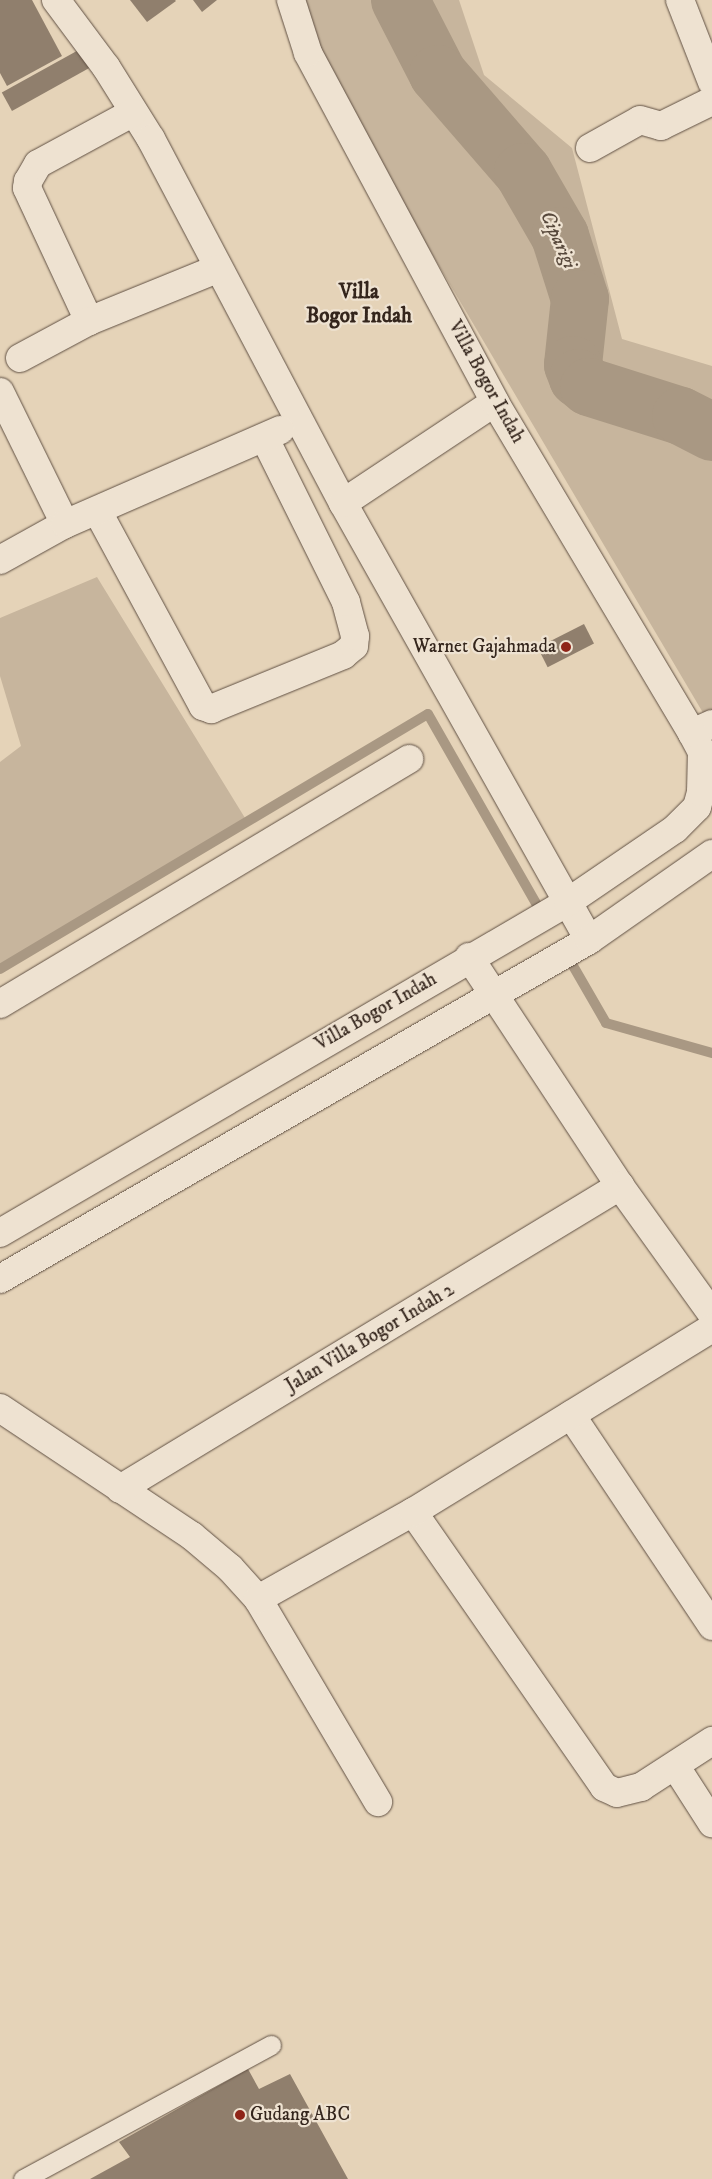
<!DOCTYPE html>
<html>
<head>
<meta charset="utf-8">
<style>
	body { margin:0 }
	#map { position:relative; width:712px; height:2179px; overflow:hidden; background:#e5d3b8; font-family:"IM FELL DW Pica",serif }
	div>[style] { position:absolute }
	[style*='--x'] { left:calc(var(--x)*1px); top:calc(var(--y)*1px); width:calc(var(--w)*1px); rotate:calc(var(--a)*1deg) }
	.green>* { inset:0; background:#c7b59d }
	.stream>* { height:10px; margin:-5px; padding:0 5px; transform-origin:5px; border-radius:5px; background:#a99883 }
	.river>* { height:58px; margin:-29px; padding:0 29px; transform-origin:29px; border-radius:29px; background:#a99883 }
	.building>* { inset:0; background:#907f6d; transform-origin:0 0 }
	.roads { filter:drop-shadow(0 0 1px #605043) drop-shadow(0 0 1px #605043) }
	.lane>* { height:19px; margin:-9.5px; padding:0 9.5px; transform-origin:9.5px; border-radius:9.5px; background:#eee2d1 }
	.street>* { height:28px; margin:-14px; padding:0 14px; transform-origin:14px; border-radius:14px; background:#eee2d1 }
	.secondary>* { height:28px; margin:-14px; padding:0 14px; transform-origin:14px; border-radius:14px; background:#eee2d1 }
	.dots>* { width:14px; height:14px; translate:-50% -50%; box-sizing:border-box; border:2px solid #eee2d1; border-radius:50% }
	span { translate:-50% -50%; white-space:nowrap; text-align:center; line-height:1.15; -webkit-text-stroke:4.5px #eee2d1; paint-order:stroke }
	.street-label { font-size:19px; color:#34251c }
	.poi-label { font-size:19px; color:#34251c }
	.right { translate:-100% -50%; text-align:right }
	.left { translate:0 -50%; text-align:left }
	.water-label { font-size:20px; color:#57483b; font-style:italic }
	.quarter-label { font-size:21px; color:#34251c; font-weight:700 }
</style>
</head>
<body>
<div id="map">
	<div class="green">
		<i style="clip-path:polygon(282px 0,459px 0,484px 75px,572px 148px,622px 339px,712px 366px,712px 728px)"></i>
		<i style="clip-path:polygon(97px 577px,245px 818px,0 966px,0 762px,21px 746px,0 676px,0 618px)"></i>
	</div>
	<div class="stream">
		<i style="--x:572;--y:964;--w:68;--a:60"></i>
		<i style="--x:606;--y:1023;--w:110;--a:15.8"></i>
		<i style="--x:0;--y:969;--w:498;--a:-30.8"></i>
		<i style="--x:428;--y:714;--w:222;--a:60.3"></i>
	</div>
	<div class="river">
		<i style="--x:400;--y:0;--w:83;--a:62.8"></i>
		<i style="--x:438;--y:74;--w:130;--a:49.1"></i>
		<i style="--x:523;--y:172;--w:74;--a:60"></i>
		<i style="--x:560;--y:236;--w:66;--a:72.4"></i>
		<i style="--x:580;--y:299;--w:66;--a:96.1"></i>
		<i style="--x:573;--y:365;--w:14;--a:69"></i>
		<i style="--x:578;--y:378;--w:14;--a:39"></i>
		<i style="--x:589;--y:387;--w:96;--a:17.5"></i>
		<i style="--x:681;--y:416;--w:35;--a:27"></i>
	</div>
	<div class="building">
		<i style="clip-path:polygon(0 0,32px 0,62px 56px,7px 86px,0 73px)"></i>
		<i style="clip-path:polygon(130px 0,175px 0,176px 1px,147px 22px)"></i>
		<i style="clip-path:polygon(193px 0,217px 0,202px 12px)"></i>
		<i style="left:84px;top:47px;width:21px;height:94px;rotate:61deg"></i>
		<i style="left:584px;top:624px;width:22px;height:52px;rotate:63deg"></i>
		<i style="clip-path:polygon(248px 2069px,259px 2089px,290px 2074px,348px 2179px,90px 2179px,130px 2157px,119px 2142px)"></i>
	</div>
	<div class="roads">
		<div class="lane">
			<i style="--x:23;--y:2179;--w:282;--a:-28.4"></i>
		</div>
		<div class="street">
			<i style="--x:56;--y:0;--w:84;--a:53.3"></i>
			<i style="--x:106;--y:67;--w:85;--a:58"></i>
			<i style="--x:151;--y:139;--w:412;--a:62.2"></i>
			<i style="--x:343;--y:503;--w:501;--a:60.62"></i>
			<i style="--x:680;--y:0;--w:88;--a:68.7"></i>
			<i style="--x:132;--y:113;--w:107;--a:151.5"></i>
			<i style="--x:38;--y:164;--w:20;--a:120"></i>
			<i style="--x:28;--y:181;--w:7;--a:98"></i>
			<i style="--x:27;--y:188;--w:147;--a:65"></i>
			<i style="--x:89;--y:321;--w:138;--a:-22.1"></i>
			<i style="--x:590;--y:148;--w:57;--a:-29.2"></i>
			<i style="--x:640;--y:120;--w:22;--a:16"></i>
			<i style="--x:661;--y:126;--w:57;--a:-26.1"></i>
			<i style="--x:20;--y:358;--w:78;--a:-28.2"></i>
			<i style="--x:0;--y:392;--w:147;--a:63.8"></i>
			<i style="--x:343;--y:503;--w:182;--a:-33.6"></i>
			<i style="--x:98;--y:512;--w:221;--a:61.6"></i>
			<i style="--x:203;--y:706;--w:9;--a:21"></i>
			<i style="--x:211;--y:709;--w:143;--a:-22.2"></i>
			<i style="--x:343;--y:655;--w:14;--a:-39"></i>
			<i style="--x:354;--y:646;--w:10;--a:-84"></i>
			<i style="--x:355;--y:636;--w:35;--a:-105"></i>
			<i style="--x:346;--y:602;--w:182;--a:-116.4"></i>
			<i style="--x:0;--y:560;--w:74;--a:-29"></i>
			<i style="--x:65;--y:524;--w:235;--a:-23.6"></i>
			<i style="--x:692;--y:733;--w:22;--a:-24"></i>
			<i style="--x:469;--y:957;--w:274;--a:56.6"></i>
			<i style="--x:620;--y:1186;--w:158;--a:54.3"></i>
			<i style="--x:0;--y:1004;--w:477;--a:-30.9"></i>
			<i style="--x:0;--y:1408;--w:231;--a:33.7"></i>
			<i style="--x:192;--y:1536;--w:50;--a:40.1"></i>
			<i style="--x:230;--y:1568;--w:42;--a:47.9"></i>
			<i style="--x:258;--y:1599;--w:236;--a:59.4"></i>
			<i style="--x:571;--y:1415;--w:254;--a:56.2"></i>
			<i style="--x:120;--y:1489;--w:585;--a:-31.22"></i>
			<i style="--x:413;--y:1512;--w:335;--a:55.2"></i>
			<i style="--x:604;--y:1787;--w:14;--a:25"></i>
			<i style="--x:617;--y:1793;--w:25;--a:-14"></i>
			<i style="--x:641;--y:1787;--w:85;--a:-32.9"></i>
			<i style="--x:258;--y:1599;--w:178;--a:-29.3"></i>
			<i style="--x:413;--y:1512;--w:351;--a:-31.6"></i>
			<i style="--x:676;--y:1767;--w:67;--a:57.3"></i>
		</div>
		<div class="secondary">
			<i style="--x:0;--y:1233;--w:657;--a:-30.23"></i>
			<i style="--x:568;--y:902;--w:130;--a:-34.3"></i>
			<i style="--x:675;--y:829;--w:31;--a:-45"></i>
			<i style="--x:697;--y:807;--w:16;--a:-75"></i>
			<i style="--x:701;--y:792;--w:40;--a:-88.6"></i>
			<i style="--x:702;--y:752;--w:21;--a:-118"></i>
			<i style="--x:692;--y:733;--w:385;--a:-120.8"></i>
			<i style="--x:495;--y:402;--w:396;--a:-118.2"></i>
			<i style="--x:308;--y:53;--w:56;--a:-107.8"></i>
			<i style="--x:0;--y:1279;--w:680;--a:-29.92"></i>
			<i style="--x:589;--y:940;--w:150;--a:-35"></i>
		</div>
	</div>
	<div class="dots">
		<i style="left:566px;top:647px;background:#8f2418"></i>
		<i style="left:240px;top:2115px;background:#8f2418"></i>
	</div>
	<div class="street-label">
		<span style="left:486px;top:382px;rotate:61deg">Villa Bogor Indah</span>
		<span style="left:376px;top:1012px;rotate:-30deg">Villa Bogor Indah</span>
		<span style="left:370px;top:1338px;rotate:-31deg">Jalan Villa Bogor Indah 2</span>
	</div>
	<div class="poi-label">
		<span class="right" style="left:556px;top:647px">Warnet Gajahmada</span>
		<span class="left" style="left:250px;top:2115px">Gudang ABC</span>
	</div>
	<div class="water-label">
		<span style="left:558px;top:240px;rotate:66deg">Ciparigi</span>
	</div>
	<div class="quarter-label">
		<span style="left:359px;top:304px">Villa<br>Bogor Indah</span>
	</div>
</div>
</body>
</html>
